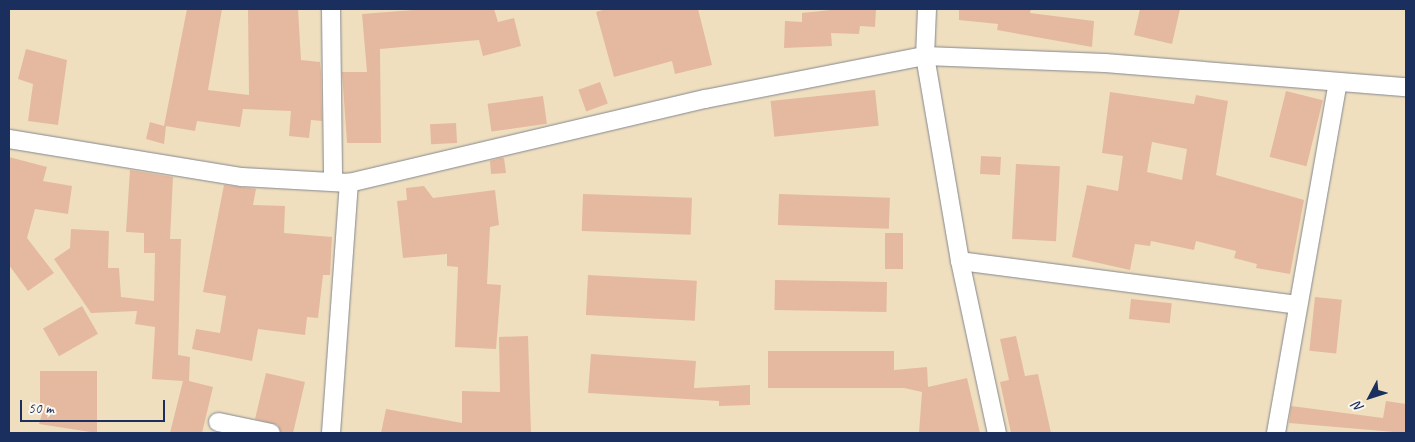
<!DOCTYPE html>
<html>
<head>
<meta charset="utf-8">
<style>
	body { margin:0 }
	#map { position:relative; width:1415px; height:442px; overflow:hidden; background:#efdfbf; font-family:Caveat,sans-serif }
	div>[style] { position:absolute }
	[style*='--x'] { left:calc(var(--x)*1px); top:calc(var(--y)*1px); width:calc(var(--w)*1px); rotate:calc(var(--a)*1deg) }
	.building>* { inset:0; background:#e5b99f; transform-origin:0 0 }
	.roads { filter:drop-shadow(0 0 1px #85878e) drop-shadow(0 0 1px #85878e) }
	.street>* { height:18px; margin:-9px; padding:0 9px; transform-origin:9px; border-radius:9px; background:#fff }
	span { translate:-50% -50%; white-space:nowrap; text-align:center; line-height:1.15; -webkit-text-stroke:5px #fbf7ec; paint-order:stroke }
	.frame { position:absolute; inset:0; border:10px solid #1b2f5e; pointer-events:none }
	.north { position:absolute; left:1345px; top:372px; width:50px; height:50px; -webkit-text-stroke:4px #fbf7ec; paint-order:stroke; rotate:230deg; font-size:14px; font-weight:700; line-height:20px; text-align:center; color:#1b2f5e }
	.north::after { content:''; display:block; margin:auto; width:18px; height:22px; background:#1b2f5e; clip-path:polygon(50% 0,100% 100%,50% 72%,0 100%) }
	.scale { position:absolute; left:20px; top:400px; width:145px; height:22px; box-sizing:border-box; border:2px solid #1b2f5e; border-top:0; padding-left:6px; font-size:15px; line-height:18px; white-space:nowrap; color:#1b2f5e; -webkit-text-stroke:4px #fbf7ec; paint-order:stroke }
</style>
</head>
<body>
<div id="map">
	<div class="building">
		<i style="clip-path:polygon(187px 9px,222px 9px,208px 90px,249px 95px,248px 9px,298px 9px,301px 60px,320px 62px,321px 72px,322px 121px,311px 120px,309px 138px,289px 136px,291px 111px,243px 109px,240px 127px,197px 121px,195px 131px,166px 126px,164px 144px,146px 139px,150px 122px,164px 126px)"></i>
		<i style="clip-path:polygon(426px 9px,494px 9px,498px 22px,514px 18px,521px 46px,483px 56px,479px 40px,380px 49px,381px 143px,347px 143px,342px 72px,367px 72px,362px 14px)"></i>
		<i style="clip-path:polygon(606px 9px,698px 9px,712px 65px,675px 74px,672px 61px,614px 77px,596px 12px)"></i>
		<i style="clip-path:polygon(840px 9px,876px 9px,875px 27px,860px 26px,859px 34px,831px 33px,832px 46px,784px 48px,785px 21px,802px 22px,802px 13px)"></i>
		<i style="clip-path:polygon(959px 9px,1031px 9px,1030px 13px,1094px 21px,1092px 47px,997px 30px,998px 24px,959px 20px)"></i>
		<i style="clip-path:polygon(1140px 9px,1180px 9px,1172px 44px,1134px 35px)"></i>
		<i style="clip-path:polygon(26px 49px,67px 60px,58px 125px,28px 121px,33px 84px,18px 79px)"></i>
		<i style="left:600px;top:82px;width:23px;height:23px;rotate:70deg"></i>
		<i style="left:875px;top:90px;width:36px;height:105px;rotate:84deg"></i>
		<i style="left:1286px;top:91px;width:38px;height:68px;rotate:14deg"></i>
		<i style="clip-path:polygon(evenodd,1110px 92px,1194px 104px,1196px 95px,1228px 101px,1216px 175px,1304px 200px,1290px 274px,1256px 268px,1257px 264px,1234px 258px,1236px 251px,1196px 241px,1194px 250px,1151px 241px,1150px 246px,1135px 244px,1130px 270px,1072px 257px,1087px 185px,1118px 191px,1123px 156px,1102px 153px,1110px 92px,1152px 142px,1187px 149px,1182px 180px,1147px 172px,1152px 142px)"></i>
		<i style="left:543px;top:96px;width:28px;height:56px;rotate:82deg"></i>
		<i style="left:456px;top:123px;width:20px;height:26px;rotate:87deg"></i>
		<i style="left:981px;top:156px;width:20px;height:18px;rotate:3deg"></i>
		<i style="clip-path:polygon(9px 157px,47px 167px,43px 181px,72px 186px,68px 214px,35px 209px,27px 238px,54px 273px,28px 291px,9px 265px)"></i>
		<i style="clip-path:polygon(500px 158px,504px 158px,506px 173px,491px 174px,490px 161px)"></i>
		<i style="left:1016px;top:164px;width:44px;height:75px;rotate:3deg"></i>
		<i style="clip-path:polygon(130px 170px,173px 177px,170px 239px,181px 239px,178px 355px,190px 357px,189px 381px,213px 387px,202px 433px,170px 433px,183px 381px,152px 379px,155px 327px,135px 324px,137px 311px,91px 313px,54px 259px,70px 248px,71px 229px,109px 231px,108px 268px,119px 268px,121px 297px,154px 301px,155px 253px,144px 253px,144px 233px,126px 232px)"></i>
		<i style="clip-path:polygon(224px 185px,256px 189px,253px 205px,285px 206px,284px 233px,332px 237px,330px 275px,323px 275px,318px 318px,307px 317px,305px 335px,258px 329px,252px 361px,192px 349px,196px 329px,220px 333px,226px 296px,203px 292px)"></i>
		<i style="clip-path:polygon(424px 186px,433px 198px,495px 190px,499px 225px,490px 227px,487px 284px,501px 285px,496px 349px,455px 347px,458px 267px,447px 266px,447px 254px,403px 258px,397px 201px,407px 200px,406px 188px)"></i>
		<i style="left:583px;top:194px;width:109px;height:37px;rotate:2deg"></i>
		<i style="left:779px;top:194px;width:111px;height:31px;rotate:2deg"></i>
		<i style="left:885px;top:233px;width:18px;height:36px"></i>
		<i style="left:588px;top:275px;width:109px;height:40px;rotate:3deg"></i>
		<i style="left:775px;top:280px;width:112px;height:30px;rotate:1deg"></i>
		<i style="left:1315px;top:297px;width:27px;height:54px;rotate:6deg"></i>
		<i style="left:1131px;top:299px;width:41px;height:20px;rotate:6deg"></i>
		<i style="left:82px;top:306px;width:32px;height:45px;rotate:60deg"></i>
		<i style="clip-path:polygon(528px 336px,531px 433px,381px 433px,386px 409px,462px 423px,462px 391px,500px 392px,499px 337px)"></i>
		<i style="clip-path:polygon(1016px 336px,1025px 376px,1038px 374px,1051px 433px,1011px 433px,1000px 382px,1009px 380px,1000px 339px)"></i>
		<i style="clip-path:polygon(768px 351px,894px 351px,894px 370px,927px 367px,928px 387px,967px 378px,980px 433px,919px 433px,922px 392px,904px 388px,768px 388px)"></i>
		<i style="clip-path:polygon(591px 354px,696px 361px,694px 388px,750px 385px,750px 405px,719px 406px,719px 401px,588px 393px)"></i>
		<i style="clip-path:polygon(40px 371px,97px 371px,97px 433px,39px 424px,45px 404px,40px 404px)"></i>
		<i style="clip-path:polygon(266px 373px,305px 382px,293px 433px,281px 433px,278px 425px,255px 419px)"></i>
		<i style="clip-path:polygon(1386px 401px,1406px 404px,1406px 433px,1289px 423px,1291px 406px,1383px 418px)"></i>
	</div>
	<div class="roads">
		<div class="street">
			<i style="--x:331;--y:9;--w:172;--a:89.3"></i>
			<i style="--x:927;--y:9;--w:47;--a:92.4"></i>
			<i style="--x:925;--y:56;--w:208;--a:80.3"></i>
			<i style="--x:960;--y:261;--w:176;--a:77.9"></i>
			<i style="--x:9;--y:139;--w:236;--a:9.3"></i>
			<i style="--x:242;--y:177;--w:107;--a:3.2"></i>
			<i style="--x:349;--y:183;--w:366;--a:-13.3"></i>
			<i style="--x:705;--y:99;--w:224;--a:-11.1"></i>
			<i style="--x:925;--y:56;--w:180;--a:2.2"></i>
			<i style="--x:1105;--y:63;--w:302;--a:4.6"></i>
			<i style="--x:960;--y:261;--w:341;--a:7.4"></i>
			<i style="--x:218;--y:422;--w:54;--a:11.7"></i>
			<i style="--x:331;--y:433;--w:251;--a:-85.9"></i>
			<i style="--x:1276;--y:433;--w:356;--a:-80"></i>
		</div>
	</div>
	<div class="frame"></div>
	<div class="north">N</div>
	<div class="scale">50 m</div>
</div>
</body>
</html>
